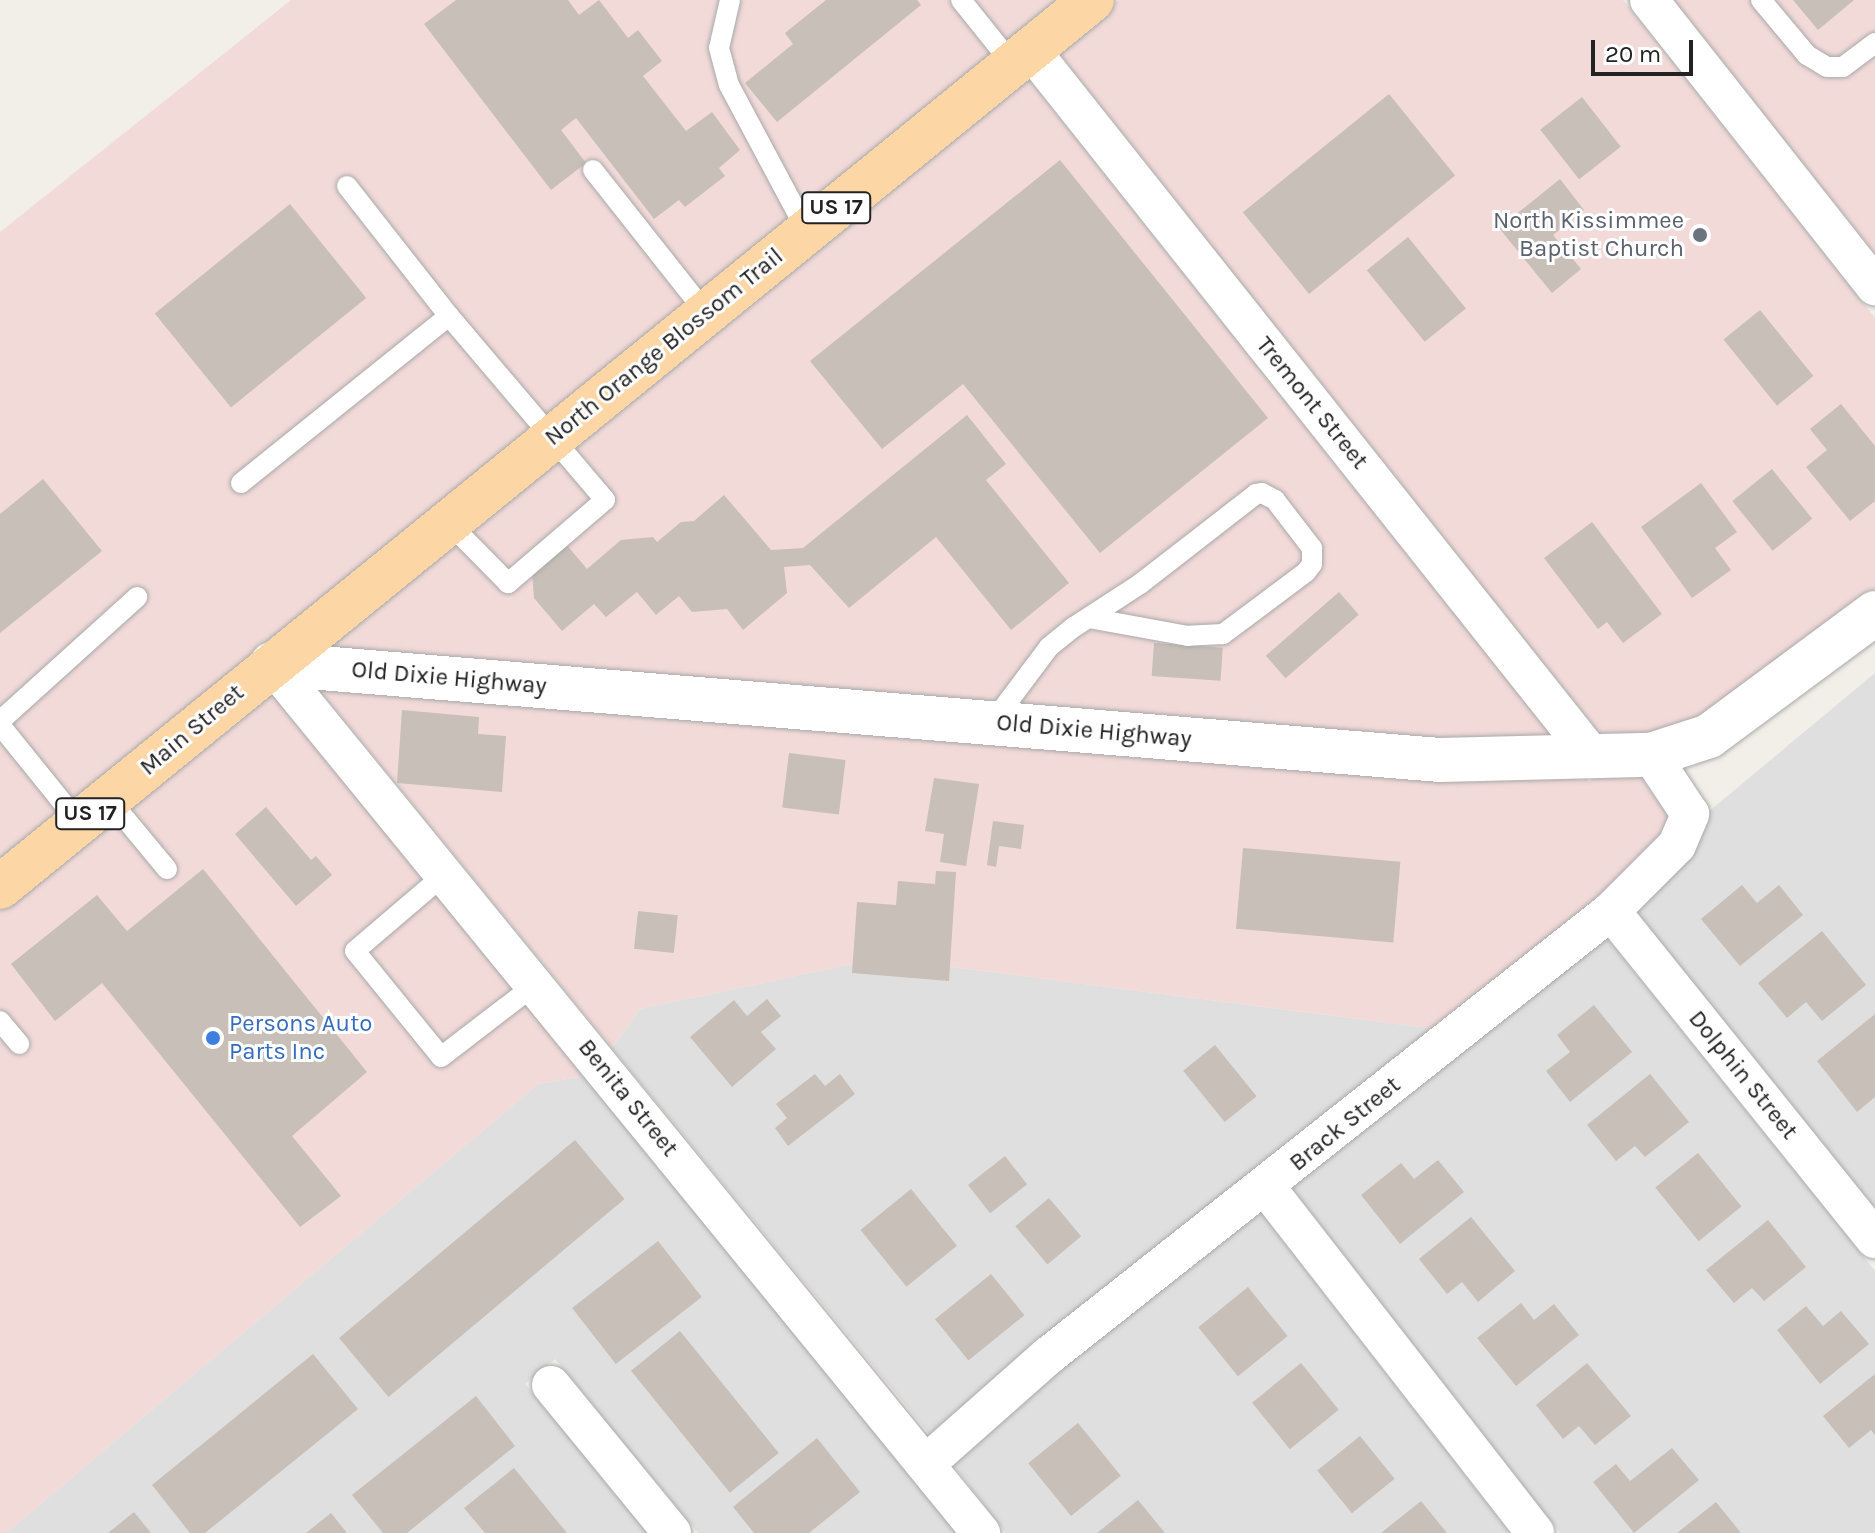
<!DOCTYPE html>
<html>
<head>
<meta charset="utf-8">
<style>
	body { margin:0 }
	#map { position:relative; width:1875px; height:1533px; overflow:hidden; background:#f2efe9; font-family:Karla,sans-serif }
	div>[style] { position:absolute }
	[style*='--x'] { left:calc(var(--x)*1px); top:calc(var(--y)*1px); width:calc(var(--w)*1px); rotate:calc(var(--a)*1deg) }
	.residential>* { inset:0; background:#e0dfdf }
	.commercial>* { inset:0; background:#f2dad9 }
	.building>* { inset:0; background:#c7bfb8; transform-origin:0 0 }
	.roads { filter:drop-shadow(0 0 2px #a9a9a9) drop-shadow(0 0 2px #a9a9a9) }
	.service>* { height:20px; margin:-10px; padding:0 10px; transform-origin:10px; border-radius:10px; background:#fff }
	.minor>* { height:38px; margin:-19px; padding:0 19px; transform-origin:19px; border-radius:19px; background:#fff }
	.tertiary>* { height:44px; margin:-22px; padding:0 22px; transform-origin:22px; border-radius:22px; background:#fff }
	.primary>* { height:44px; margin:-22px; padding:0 22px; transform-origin:22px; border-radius:22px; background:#fcd6a4 }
	.dots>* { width:22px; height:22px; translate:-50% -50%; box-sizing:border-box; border:4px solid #fff; border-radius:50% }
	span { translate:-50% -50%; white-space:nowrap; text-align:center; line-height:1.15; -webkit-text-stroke:6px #fff; paint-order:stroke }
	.shield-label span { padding:2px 6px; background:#fff; border:2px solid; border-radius:6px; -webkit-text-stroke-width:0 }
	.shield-label { font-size:22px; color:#222; font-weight:700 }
	.worship-label { font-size:24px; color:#5b616d }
	.right { translate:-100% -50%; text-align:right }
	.street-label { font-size:24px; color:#222 }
	.shop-label { font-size:24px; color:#366cbe }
	.left { translate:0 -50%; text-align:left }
	.scale { position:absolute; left:1591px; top:40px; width:102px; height:36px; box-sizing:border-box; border:4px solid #222; border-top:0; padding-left:10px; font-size:24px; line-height:28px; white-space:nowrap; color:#222; -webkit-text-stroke:6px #fff; paint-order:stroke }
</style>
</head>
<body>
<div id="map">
	<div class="residential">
		<i style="clip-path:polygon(1875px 673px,1875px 1208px,1636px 911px,1707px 813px)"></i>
		<i style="clip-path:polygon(1606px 937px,1875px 1271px,1875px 1533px,1560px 1533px,1292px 1188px)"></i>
		<i style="clip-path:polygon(880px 958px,1436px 1029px,931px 1436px,612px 1048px,640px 1009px)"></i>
		<i style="clip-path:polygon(585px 1076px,957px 1533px,698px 1533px,555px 1359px,525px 1384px,647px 1533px,6px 1533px,538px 1084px)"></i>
		<i style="clip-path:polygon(1261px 1213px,1510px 1533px,1006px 1533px,953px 1464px,1060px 1369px)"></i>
	</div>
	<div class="commercial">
		<i style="clip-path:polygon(291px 0,1063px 0,268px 645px,258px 644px,255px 655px,0 865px,0 232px)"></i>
		<i style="clip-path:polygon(1119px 0,1623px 0,1875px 318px,1875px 591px,1702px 720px,1660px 733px,1657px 730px,1646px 737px,1603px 738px,1057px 51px)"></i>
		<i style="clip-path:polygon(1674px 0,1875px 0,1875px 254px)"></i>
		<i style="clip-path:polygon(1026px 76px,1554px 739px,1442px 741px,318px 649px)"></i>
		<i style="clip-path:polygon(316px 686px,1583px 775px,1589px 782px,1598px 775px,1639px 774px,1669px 818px,1661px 836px,1599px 898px,1436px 1029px,880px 958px,640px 1009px,612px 1048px)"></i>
		<i style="clip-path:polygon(268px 690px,585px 1076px,538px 1084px,6px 1533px,0 1533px,0 910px)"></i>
	</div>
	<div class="building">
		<i style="clip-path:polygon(456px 0,568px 0,579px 15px,599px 0,628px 38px,638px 30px,662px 61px,643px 76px,686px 131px,712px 112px,740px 150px,719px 168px,725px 176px,685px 207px,679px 200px,654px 219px,576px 118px,561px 130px,586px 163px,551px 190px,424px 24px)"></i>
		<i style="clip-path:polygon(826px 0,917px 0,921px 5px,777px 122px,745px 83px,793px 44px,785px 33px)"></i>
		<i style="clip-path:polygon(1793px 0,1854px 0,1818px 30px)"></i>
		<i style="left:1389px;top:94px;width:105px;height:188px;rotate:51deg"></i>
		<i style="left:1582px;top:97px;width:63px;height:53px;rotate:52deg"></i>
		<i style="clip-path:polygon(1060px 160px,1268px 418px,1100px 553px,963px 384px,882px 449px,810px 361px)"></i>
		<i style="clip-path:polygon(1560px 179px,1584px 210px,1553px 235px,1581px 269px,1552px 293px,1499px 228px)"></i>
		<i style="left:290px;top:204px;width:121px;height:174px;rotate:51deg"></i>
		<i style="left:1408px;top:237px;width:92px;height:53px;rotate:51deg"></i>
		<i style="left:1760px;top:310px;width:85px;height:47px;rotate:51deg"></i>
		<i style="clip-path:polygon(1841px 404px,1875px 446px,1875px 501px,1850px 521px,1806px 467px,1827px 450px,1810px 429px)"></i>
		<i style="clip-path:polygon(967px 415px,1006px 464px,986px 480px,1069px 583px,1011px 630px,936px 537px,849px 608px,810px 565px,784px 567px,787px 593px,743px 630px,727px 609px,692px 612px,679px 596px,656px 615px,637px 592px,606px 617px,594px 604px,562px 631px,534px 598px,532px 572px,566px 544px,587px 569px,621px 540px,653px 537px,657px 542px,681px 522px,694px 521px,724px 495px,771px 550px,803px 548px)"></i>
		<i style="left:1772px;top:469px;width:64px;height:51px;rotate:51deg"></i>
		<i style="clip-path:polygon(43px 479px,102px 551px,0 633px,0 514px)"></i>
		<i style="clip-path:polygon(1701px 483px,1737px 532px,1715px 548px,1731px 570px,1692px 598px,1641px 527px)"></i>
		<i style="clip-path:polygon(1592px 522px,1662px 614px,1623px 643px,1607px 622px,1598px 629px,1544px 558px)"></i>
		<i style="left:1339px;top:592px;width:30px;height:97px;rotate:49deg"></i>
		<i style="left:1154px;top:643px;width:69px;height:33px;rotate:4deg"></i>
		<i style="clip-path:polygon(402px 710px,479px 717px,478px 734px,506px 736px,502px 792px,397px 783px)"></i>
		<i style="left:789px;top:753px;width:57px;height:55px;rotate:7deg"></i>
		<i style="clip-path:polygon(934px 778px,979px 784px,966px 866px,940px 862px,944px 834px,925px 831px)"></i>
		<i style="clip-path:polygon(266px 807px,311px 860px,316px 856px,332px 875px,296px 906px,235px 834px)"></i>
		<i style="clip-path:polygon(993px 821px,1024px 825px,1021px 849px,999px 846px,996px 867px,987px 865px)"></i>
		<i style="left:1243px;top:848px;width:158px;height:81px;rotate:5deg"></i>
		<i style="clip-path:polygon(203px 869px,367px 1072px,292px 1136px,341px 1196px,300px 1227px,102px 983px,55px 1021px,11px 964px,97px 895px,127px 931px)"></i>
		<i style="clip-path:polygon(936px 871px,956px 872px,949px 981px,852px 973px,857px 902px,896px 905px,898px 881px,935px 884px)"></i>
		<i style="clip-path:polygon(1742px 885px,1757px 903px,1779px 885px,1803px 915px,1740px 966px,1701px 919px)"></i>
		<i style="left:638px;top:911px;width:40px;height:38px;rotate:6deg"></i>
		<i style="clip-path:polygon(1822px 931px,1866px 985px,1822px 1021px,1806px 1002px,1787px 1018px,1758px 983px)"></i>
		<i style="clip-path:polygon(767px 999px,781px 1016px,761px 1032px,776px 1049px,732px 1087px,690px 1037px,734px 1000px,747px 1016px)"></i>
		<i style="clip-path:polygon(1594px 1005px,1632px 1052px,1570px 1102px,1546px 1071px,1570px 1052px,1557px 1035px)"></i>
		<i style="clip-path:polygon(1875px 1014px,1875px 1097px,1857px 1112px,1817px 1061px)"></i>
		<i style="left:1215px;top:1045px;width:66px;height:41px;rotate:51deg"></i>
		<i style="clip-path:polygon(815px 1074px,825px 1086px,840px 1074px,855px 1094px,788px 1146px,775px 1128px,787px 1118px,776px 1104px)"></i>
		<i style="clip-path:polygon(1650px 1074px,1689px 1122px,1645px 1157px,1635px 1146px,1616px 1161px,1587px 1125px)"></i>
		<i style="left:575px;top:1140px;width:77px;height:308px;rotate:50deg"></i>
		<i style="left:1698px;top:1153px;width:69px;height:55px;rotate:51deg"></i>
		<i style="left:1005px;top:1156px;width:36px;height:47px;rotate:52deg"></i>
		<i style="clip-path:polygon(1438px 1160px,1464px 1192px,1400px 1244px,1361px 1195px,1401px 1163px,1414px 1179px)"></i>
		<i style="left:911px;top:1189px;width:73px;height:65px;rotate:51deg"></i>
		<i style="left:1049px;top:1198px;width:50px;height:44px;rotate:50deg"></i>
		<i style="clip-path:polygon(1471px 1217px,1515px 1271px,1478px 1302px,1462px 1282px,1447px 1294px,1419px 1259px)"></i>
		<i style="clip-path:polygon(1768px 1220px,1806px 1267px,1764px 1301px,1752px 1288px,1734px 1303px,1706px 1270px)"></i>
		<i style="left:658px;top:1241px;width:71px;height:109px;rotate:52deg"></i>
		<i style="left:991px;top:1274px;width:53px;height:72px;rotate:51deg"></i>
		<i style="left:1248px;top:1287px;width:63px;height:64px;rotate:51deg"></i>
		<i style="clip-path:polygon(1521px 1303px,1534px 1320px,1554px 1304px,1579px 1335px,1516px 1386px,1477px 1338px)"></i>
		<i style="clip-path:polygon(1806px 1306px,1823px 1326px,1841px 1311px,1869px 1344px,1820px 1384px,1777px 1330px)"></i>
		<i style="left:680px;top:1331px;width:157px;height:63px;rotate:51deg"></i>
		<i style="clip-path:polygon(313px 1354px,358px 1409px,205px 1533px,190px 1533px,152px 1485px)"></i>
		<i style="left:1301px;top:1363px;width:60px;height:63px;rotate:51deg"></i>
		<i style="clip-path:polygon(1587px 1363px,1631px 1416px,1595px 1445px,1579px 1426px,1563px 1439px,1536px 1405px)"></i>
		<i style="clip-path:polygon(1875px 1374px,1875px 1435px,1871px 1430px,1849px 1448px,1823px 1416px)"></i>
		<i style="clip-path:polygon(476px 1396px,515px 1446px,407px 1533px,383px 1533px,352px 1495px)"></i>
		<i style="left:1078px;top:1423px;width:68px;height:64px;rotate:51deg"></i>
		<i style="left:1360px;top:1436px;width:55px;height:55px;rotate:51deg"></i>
		<i style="clip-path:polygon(817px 1438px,860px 1492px,809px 1533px,754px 1533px,733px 1507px)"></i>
		<i style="clip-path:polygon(1672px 1448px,1699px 1480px,1634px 1533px,1593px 1482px,1616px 1464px,1630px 1481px)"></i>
		<i style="clip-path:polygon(514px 1468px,567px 1533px,485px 1533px,464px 1508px)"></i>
		<i style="clip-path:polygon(1138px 1500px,1165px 1533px,1097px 1533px)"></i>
		<i style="clip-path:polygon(1421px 1501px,1447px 1533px,1381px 1533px)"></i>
		<i style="clip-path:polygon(1716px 1502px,1741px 1533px,1677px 1533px)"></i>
		<i style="clip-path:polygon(134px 1512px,151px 1533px,108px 1533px)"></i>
		<i style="clip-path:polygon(331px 1513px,347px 1533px,306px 1533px)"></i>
	</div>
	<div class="roads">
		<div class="service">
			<i style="--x:730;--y:0;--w:49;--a:102.9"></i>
			<i style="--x:719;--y:48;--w:38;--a:75"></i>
			<i style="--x:729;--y:85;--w:166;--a:61.9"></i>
			<i style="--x:961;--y:0;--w:83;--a:51.3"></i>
			<i style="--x:1761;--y:0;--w:72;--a:50.1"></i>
			<i style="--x:1807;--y:55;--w:23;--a:31"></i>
			<i style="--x:1827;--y:67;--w:16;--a:0"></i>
			<i style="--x:1843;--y:67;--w:40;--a:-37"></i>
			<i style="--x:593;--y:170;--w:182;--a:51.7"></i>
			<i style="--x:347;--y:186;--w:165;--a:51.9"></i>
			<i style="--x:241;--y:483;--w:267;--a:-38.8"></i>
			<i style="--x:449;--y:316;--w:241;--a:49.7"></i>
			<i style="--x:605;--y:500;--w:128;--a:139.4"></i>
			<i style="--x:508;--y:583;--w:86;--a:-134.5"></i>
			<i style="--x:0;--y:721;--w:185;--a:-42.1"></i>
			<i style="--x:992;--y:723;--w:95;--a:-53.1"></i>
			<i style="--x:1049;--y:647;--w:32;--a:-39"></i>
			<i style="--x:1074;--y:627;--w:79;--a:-33.1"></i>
			<i style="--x:1140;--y:584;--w:147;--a:-37.8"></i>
			<i style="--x:1256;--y:494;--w:6;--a:-9"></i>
			<i style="--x:1262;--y:493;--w:15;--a:28"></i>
			<i style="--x:1275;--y:500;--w:61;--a:52.4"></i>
			<i style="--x:1312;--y:548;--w:16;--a:90"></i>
			<i style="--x:1312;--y:564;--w:10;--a:127"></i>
			<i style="--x:1306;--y:572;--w:104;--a:143.2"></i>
			<i style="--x:1223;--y:634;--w:35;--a:177"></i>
			<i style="--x:1188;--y:636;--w:101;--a:-169.7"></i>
			<i style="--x:0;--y:725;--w:126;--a:51.1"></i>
			<i style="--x:109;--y:799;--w:91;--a:50.4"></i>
			<i style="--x:445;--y:874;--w:118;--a:139.5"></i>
			<i style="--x:355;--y:951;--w:136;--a:50.9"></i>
			<i style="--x:441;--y:1057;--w:118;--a:-37.5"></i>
			<i style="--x:0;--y:1021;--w:30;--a:50"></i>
		</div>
		<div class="minor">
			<i style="--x:1649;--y:0;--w:365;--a:51.7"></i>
			<i style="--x:1031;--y:50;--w:903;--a:51.52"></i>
			<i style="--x:272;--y:664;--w:1122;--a:50.79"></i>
			<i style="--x:1611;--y:911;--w:421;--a:51.2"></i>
			<i style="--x:1266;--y:1187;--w:438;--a:52.1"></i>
			<i style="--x:551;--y:1385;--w:191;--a:50.7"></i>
			<i style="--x:927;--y:1463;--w:162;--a:-41.5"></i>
			<i style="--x:1048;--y:1356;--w:718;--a:-38.32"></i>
			<i style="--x:1611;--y:911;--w:93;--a:-45"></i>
			<i style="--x:1677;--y:845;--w:34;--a:-67"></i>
			<i style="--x:1690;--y:814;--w:71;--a:-123.5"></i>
		</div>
		<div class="tertiary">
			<i style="--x:272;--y:664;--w:1172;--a:4.7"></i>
			<i style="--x:1440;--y:760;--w:211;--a:-1.4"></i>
			<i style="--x:1651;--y:755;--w:61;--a:-18.1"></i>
			<i style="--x:1709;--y:736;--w:207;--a:-36.5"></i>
		</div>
		<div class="primary">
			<i style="--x:0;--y:887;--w:1407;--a:-39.09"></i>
		</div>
	</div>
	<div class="dots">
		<i style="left:1700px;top:235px;background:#6b7280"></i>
		<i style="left:213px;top:1038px;background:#3f7fe0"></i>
	</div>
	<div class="shield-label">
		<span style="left:836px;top:208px">US 17</span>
		<span style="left:90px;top:814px">US 17</span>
	</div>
	<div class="worship-label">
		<span class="right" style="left:1684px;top:235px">North Kissimmee<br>Baptist Church</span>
	</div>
	<div class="street-label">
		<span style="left:664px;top:347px;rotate:-39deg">North Orange Blossom Trail</span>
		<span style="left:1312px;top:403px;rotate:51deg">Tremont Street</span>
		<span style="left:449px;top:678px;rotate:5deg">Old Dixie Highway</span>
		<span style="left:192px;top:730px;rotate:-40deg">Main Street</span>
		<span style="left:1094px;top:731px;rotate:5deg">Old Dixie Highway</span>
		<span style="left:1743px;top:1075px;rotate:51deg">Dolphin Street</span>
		<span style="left:628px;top:1098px;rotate:51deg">Benita Street</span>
		<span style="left:1345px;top:1124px;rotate:-39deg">Brack Street</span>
	</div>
	<div class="shop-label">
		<span class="left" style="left:229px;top:1038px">Persons Auto<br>Parts Inc</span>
	</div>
	<div class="scale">20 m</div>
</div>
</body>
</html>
